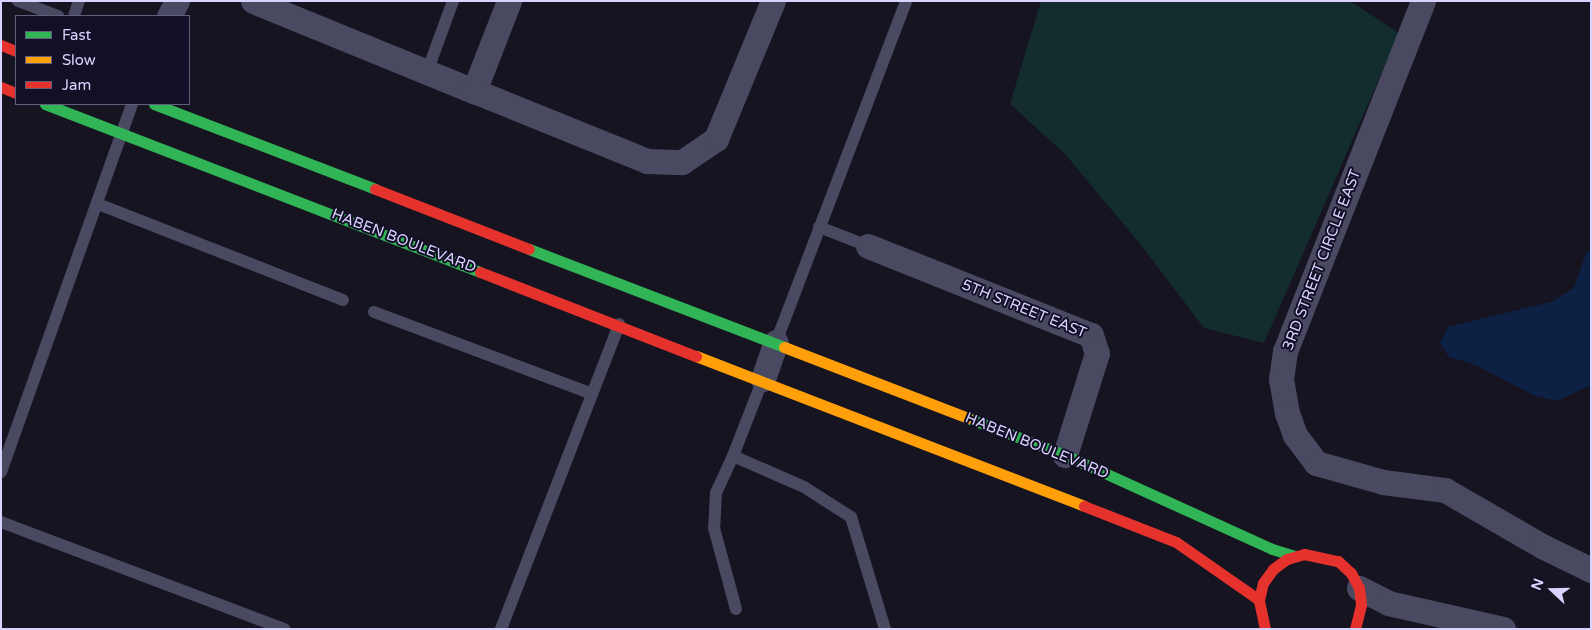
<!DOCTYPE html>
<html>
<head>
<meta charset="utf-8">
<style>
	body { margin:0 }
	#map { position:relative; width:1592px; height:630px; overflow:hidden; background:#161421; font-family:"Varela Round",sans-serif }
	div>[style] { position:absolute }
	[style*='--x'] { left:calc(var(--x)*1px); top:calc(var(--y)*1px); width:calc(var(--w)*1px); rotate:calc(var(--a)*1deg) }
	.green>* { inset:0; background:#132c2d }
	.water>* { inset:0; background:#0d2144 }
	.lane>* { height:12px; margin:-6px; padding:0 6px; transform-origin:6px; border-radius:6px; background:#4a4962 }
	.street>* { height:25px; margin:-12.5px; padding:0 12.5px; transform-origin:12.5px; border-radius:12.5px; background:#4a4962 }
	.fast>* { height:11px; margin:-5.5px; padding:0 5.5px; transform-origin:5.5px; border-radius:5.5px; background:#30b455 }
	.slow>* { height:11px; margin:-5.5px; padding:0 5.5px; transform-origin:5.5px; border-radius:5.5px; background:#ff9f0a }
	.jam>* { height:11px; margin:-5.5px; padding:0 5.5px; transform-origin:5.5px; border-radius:5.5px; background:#e5322d }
	span { translate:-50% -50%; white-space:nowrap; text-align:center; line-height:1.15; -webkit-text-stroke:4px #130f26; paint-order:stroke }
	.street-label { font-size:15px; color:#d9d4ff }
	.frame { position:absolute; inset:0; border:2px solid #d9d4ff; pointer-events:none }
	.legend { position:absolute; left:15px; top:15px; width:175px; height:90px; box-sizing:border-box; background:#130f26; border:1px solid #625e7d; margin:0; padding:6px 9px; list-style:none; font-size:15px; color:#d9d4ff }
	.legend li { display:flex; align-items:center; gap:10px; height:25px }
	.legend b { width:25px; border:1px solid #625e7d }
	.north { position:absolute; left:1527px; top:565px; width:50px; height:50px; -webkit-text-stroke:4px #130f26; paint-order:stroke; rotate:291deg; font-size:14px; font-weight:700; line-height:20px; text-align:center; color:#d9d4ff }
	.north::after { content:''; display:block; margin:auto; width:18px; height:22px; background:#d9d4ff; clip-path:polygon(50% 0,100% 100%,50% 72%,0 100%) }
</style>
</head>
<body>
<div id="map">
	<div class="green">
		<i style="clip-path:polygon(1041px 1px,1350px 1px,1399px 33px,1264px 343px,1204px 328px,1141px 245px,1065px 154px,1010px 104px)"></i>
	</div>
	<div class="water">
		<i style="clip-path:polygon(1591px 250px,1591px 385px,1557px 401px,1533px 395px,1476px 365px,1449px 357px,1440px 343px,1448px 327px,1551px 302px,1574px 288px,1586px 253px)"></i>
	</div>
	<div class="lane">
		<i style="--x:18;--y:1;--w:43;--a:20.6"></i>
		<i style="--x:74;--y:16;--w:16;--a:-72"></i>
		<i style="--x:427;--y:72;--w:76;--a:-69.9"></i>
		<i style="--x:98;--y:204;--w:263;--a:21.4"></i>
		<i style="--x:819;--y:227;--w:53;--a:21.2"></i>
		<i style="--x:374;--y:312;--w:233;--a:20.6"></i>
		<i style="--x:776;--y:342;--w:365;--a:-69.1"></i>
		<i style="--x:763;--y:379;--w:83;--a:111.3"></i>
		<i style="--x:733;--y:456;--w:77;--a:23.6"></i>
		<i style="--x:804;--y:487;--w:56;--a:32.6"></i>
		<i style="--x:851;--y:517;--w:117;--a:73.1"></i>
		<i style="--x:733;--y:456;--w:41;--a:114.7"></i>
		<i style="--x:716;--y:493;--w:35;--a:93"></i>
		<i style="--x:714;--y:528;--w:84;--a:74.8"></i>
		<i style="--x:1;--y:472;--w:391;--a:-70.4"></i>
		<i style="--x:1;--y:522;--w:303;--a:20.7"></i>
		<i style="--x:501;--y:629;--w:327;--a:-68.8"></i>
	</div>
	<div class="street">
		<i style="--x:253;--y:1;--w:239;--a:22.2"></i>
		<i style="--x:509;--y:1;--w:97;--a:111.3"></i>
		<i style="--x:474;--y:91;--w:187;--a:22"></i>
		<i style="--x:647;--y:161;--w:35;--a:2"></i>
		<i style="--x:682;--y:162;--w:41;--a:-34.1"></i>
		<i style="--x:716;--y:139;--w:149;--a:-67.6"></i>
		<i style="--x:1423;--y:1;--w:376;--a:111.5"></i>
		<i style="--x:1285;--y:351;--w:28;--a:98"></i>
		<i style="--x:1281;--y:379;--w:35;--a:80"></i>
		<i style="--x:1287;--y:413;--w:23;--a:70"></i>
		<i style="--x:1295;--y:435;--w:35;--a:53"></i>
		<i style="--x:1316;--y:463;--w:70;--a:15.8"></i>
		<i style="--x:1383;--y:482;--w:63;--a:7.4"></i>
		<i style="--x:1445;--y:490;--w:112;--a:30"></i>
		<i style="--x:1542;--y:546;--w:55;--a:26.1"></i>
		<i style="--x:169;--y:16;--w:17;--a:-62"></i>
		<i style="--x:868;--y:246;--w:240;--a:21.8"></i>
		<i style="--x:1091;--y:335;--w:19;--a:72"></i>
		<i style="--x:1097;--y:353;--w:107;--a:107.4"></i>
		<i style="--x:763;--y:379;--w:39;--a:-71"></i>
		<i style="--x:1359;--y:588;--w:33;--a:27"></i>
		<i style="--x:1388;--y:603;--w:118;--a:12.7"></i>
	</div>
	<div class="fast">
		<i style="--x:45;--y:104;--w:466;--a:21.1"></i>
		<i style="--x:154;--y:104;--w:237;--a:21"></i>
		<i style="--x:529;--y:249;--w:273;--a:21"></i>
		<i style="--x:968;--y:418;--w:104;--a:20.9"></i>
		<i style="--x:1065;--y:455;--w:227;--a:24.4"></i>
		<i style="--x:1272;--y:549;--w:24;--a:17"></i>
	</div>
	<div class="slow">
		<i style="--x:784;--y:347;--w:197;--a:21.1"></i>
		<i style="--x:696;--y:356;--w:416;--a:21.1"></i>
	</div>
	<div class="jam">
		<i style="--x:1;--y:45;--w:16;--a:22"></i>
		<i style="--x:1;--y:87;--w:16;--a:22"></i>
		<i style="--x:375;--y:189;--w:165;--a:21.3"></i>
		<i style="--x:480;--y:272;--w:232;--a:21.3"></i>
		<i style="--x:1084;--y:506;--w:99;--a:21.4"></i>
		<i style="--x:1176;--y:542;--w:101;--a:34.9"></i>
		<i style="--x:1265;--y:629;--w:30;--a:-102"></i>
		<i style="--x:1259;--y:600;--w:17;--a:-77"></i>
		<i style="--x:1263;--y:583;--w:17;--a:-54"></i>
		<i style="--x:1273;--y:569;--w:17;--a:-36"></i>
		<i style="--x:1287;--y:559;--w:18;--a:-16"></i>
		<i style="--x:1304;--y:554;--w:35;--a:12"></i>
		<i style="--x:1338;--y:561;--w:18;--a:43"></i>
		<i style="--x:1351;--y:573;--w:17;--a:62"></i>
		<i style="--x:1359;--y:588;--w:17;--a:83"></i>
		<i style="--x:1361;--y:605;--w:25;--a:104"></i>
	</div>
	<div class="street-label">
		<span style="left:404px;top:241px;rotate:21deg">HABEN BOULEVARD</span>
		<span style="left:1322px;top:260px;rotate:-69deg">3RD STREET CIRCLE EAST</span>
		<span style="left:1024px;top:309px;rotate:22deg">5TH STREET EAST</span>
		<span style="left:1037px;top:446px;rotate:22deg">HABEN BOULEVARD</span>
	</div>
	<div class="frame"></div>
	<ul class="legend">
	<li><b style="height:6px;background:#30b455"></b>Fast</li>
	<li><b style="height:6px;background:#ff9f0a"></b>Slow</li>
	<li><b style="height:6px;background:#e5322d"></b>Jam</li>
	</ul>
	<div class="north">N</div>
</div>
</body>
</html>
